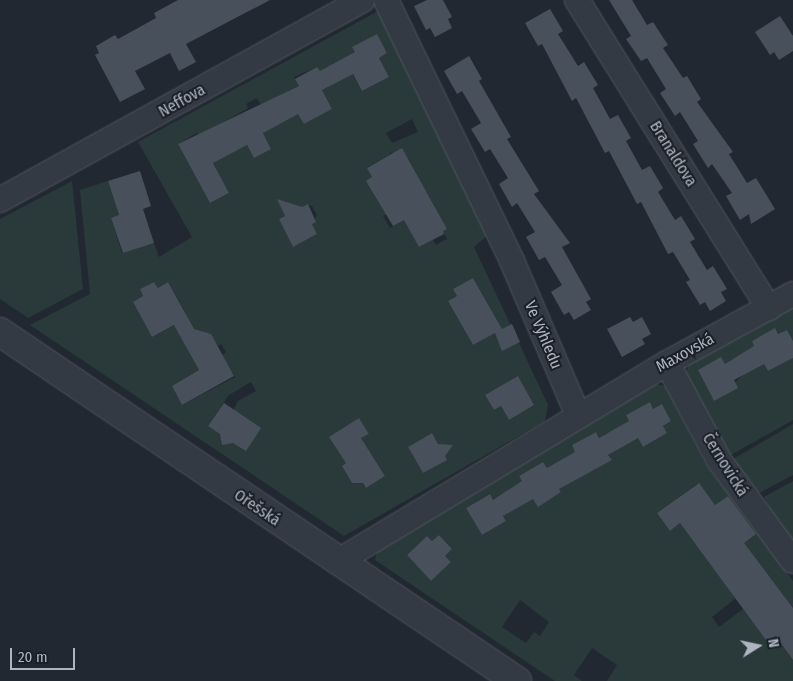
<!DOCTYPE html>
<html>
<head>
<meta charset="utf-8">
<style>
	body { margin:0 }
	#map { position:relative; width:793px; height:681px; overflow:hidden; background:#212832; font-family:"Fira Sans Condensed",sans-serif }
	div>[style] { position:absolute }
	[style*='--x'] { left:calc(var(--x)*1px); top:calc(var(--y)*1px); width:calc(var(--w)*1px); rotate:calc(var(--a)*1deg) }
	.green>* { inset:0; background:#2a3a3a }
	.building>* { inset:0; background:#48505c }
	.roads { filter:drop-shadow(0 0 1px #4f555e) drop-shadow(0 0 1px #4f555e) }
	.minor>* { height:24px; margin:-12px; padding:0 12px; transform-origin:12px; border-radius:12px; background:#343a43 }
	.tertiary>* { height:28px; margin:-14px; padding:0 14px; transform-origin:14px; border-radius:14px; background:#343a43 }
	span { translate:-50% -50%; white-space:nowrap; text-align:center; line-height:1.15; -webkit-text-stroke:4px #1a2028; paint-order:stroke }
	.street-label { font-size:16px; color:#afb5c0 }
	.north { position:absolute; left:733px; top:621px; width:50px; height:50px; -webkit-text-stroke:4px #1a2028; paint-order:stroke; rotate:80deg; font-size:14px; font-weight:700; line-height:20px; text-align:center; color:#afb5c0 }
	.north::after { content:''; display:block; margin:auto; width:18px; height:22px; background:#afb5c0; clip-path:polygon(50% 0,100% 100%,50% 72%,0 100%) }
	.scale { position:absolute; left:10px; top:648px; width:65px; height:22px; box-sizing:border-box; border:2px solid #afb5c0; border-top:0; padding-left:6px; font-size:15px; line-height:18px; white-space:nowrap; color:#afb5c0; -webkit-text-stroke:4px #1a2028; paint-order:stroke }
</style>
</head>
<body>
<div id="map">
	<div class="green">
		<i style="clip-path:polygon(evenodd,378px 11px,488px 235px,474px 247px,548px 405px,545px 421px,344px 536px,30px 325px,90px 294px,80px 190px,108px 181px,119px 216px,111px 218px,122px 253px,154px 243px,159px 257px,192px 237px,138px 142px,378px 11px,377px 34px,387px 53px,379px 58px,389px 77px,362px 91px,344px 59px,355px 52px,353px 47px,377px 34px,378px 11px,317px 67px,328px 87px,322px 90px,332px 109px,304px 124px,287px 92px,299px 86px,294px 77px,317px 67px,378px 11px,257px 98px,273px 127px,263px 133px,271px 148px,254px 158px,247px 145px,237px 150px,222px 123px,248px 108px,246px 104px,257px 98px,378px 11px,412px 119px,418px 132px,392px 143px,386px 133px,412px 119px,378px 11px,197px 133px,229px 193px,210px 203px,178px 144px,197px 133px,378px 11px,390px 151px,397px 164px,408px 158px,416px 173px,391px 187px,372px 177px,367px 167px,390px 155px,390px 151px,378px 11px,426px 191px,435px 207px,431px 210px,447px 228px,443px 231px,447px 239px,436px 245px,433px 240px,419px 247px,405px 219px,390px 228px,383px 216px,426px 191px,378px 11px,306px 205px,312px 206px,317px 215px,312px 224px,317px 234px,293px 247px,279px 219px,285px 216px,281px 207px,298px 209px,306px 205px,378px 11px,473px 278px,502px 329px,473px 345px,448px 301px,457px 296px,453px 289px,473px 278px,378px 11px,154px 282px,158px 288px,168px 282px,184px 310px,173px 326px,152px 337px,133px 302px,143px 296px,140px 289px,154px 282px,378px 11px,210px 333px,217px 346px,221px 344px,226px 352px,222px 355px,235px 377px,182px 405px,172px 386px,199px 370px,186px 346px,210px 333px,378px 11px,518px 376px,534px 405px,509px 420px,501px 406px,494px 410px,485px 395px,518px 376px,378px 11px,251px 382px,256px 391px,238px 401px,221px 434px,208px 426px,229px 395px,251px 382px,378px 11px,359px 418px,369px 434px,361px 438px,385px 476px,366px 488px,361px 480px,351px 481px,342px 466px,354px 458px,330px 437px,359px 418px,378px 11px,432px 433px,439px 446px,447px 445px,444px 455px,423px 473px,408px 447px,432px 433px)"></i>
		<i style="clip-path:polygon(72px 181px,83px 289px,28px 318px,0 299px,0 219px)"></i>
		<i style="clip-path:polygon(evenodd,793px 306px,793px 341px,787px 330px,778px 334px,775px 329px,752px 341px,768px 371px,791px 359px,793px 349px,793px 420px,729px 456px,685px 375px,690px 362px,793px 306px,721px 358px,725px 364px,733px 359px,742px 376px,714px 401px,698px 370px,721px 358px)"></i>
		<i style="clip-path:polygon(evenodd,650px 383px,665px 386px,708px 467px,793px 581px,793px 608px,781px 592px,754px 612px,762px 623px,757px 628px,766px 639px,771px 635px,774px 638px,793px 623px,793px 650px,788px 653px,793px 660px,793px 681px,607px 681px,617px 665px,592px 648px,574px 675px,582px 681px,555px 681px,375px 560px,378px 547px,650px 383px,650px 402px,653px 409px,662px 404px,671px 421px,663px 426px,667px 433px,643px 447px,626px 415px,650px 402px,650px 383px,596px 432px,599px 438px,607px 433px,617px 450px,608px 455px,611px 460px,587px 473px,572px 445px,596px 432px,650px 383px,543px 462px,547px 468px,555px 464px,557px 485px,561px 492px,538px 506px,519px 476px,543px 462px,650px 383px,698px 483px,715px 505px,728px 496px,738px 510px,694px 542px,680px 523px,670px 531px,657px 513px,698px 483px,650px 383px,489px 494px,493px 500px,501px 495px,511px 511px,503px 516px,506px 521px,482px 535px,466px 508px,489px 494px,650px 383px,749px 524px,756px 534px,744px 543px,758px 598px,719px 627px,712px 617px,736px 598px,735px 533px,749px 524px,650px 383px,439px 535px,452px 549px,445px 556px,451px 562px,431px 581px,407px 555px,427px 536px,432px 541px,439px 535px,650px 383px,520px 600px,549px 622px,540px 636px,534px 632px,526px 643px,502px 627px,520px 600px)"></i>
		<i style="clip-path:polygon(793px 424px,793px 475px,759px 493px,733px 459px)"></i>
		<i style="clip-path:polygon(793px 481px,793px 541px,771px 511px,764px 497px)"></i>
	</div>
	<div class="building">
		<i style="clip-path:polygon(178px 0,270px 0,186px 44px,196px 62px,179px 71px,170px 53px,135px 71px,145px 89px,120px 102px,95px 55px,99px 53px,96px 46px,115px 35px,118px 39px,156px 18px,154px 13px)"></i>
		<i style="clip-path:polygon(427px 0,443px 0,452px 17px,448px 19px,452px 28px,435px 37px,430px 28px,426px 30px,414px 6px)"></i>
		<i style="clip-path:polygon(609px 0,632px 0,647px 25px,653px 22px,668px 45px,663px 48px,683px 78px,687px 76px,701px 99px,697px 102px,733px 152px,729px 154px,747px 183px,756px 178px,775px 209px,751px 224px,749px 214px,740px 220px,726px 196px,732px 193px,712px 164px,708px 168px,693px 144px,698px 141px,680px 112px,675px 116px,660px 93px,666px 89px,647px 58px,641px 61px,626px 39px,631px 36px)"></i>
		<i style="clip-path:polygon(550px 9px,563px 31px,558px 34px,578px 66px,584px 62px,598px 85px,593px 88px,610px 119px,618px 115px,631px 138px,626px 141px,642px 170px,650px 166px,663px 188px,658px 192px,675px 220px,681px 216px,695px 239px,690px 242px,707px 270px,713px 266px,727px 289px,721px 292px,726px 301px,710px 311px,705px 302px,700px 305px,686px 282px,690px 280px,673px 252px,668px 254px,641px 202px,637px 204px,609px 151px,605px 153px,576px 98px,572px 101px,542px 44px,538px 46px,525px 23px)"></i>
		<i style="clip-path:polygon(780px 16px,793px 36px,793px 51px,779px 60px,774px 52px,770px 55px,755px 32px)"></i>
		<i style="clip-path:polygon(377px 34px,387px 53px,379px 58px,389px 77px,362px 91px,353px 74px,322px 90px,332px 109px,304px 124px,298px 114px,263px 133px,271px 149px,254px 158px,247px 145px,213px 163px,229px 193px,210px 203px,178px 144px,299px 86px,295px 79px,317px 67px,320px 71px,355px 52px,352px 47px)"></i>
		<i style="clip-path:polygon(469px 56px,482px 79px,479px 81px,511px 137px,507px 139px,539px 191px,534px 194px,570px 243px,562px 247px,591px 299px,586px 302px,591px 310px,574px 320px,569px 312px,564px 315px,551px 292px,562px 285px,545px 257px,539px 260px,526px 237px,535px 232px,517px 203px,512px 207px,499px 184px,508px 178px,490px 149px,485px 152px,471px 129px,481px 123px,462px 91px,457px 94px,444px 71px)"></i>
		<i style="clip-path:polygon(402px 148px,447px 229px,443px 231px,444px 234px,419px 247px,404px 220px,393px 226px,366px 181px,372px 177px,367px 168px)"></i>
		<i style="clip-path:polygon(140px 171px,151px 206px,143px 209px,154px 243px,123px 253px,111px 218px,119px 215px,108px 181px)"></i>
		<i style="clip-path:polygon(277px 199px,302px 207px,308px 204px,316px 222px,312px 224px,317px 234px,293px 247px,279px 219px,285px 216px)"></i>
		<i style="clip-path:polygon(473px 278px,502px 329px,512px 324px,520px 342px,502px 351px,495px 333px,473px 345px,448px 301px,457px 296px,453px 289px)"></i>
		<i style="clip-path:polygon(154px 282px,158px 288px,168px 282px,194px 329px,211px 334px,234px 376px,182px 405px,172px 386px,199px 370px,174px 325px,152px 337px,133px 302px,143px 296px,140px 289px)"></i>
		<i style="clip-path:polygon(630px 317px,633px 322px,642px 317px,651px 334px,642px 339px,645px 344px,622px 357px,607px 329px)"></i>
		<i style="clip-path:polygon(775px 328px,778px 334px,787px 330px,793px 341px,793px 358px,768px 371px,764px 364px,734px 380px,738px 388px,714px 401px,698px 370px,721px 357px,725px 364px,754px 346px,752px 341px)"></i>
		<i style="clip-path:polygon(518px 376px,534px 405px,509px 420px,501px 406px,494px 410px,485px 395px)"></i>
		<i style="clip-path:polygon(650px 402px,653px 409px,662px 404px,671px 421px,663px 426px,667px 433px,643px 447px,638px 438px,608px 455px,612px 460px,559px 489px,561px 492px,538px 507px,533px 499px,503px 516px,506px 521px,482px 535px,466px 508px,490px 494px,493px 500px,522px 481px,519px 476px,543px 462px,547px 468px,575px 452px,572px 445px,596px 432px,599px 438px,629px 421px,626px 415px)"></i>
		<i style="clip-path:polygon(224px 403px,261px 428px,246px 451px,233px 443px,222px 445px,220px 434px,208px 426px)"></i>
		<i style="clip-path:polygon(359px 418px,369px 434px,361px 438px,385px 476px,366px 488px,363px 483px,352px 483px,342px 466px,346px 463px,329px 437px)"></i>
		<i style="clip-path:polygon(432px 433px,438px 444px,453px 445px,445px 456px,447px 460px,423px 473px,408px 447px)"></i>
		<i style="clip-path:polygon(699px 483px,715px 505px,728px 496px,756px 534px,744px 543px,793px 608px,793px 660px,776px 636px,766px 640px,680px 523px,670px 531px,657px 513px)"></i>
		<i style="clip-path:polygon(439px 535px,452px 549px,445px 556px,451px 562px,431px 581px,407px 555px,427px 536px,432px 541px)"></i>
	</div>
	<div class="roads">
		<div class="minor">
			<i style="--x:386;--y:0;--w:290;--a:64.2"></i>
			<i style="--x:512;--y:261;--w:168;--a:66.8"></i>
			<i style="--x:577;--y:0;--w:363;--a:58.1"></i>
			<i style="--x:0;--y:200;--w:414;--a:-28.9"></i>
			<i style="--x:667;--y:363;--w:110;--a:61.8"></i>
			<i style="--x:719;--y:460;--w:125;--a:53.8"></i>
			<i style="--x:337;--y:562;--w:385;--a:-31.1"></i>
			<i style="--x:667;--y:363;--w:144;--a:-28.7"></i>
		</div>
		<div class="tertiary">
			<i style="--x:0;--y:332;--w:624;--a:34.02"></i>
		</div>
	</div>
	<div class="street-label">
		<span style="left:182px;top:101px;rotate:-29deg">Neffova</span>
		<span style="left:673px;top:154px;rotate:58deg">Branaldova</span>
		<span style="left:543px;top:335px;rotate:67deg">Ve Výhledu</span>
		<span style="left:685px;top:353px;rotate:-29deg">Maxovská</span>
		<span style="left:725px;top:465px;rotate:58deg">Černovická</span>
		<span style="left:257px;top:508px;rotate:34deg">Ořešská</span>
	</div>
	<div class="north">N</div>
	<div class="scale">20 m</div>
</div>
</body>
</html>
